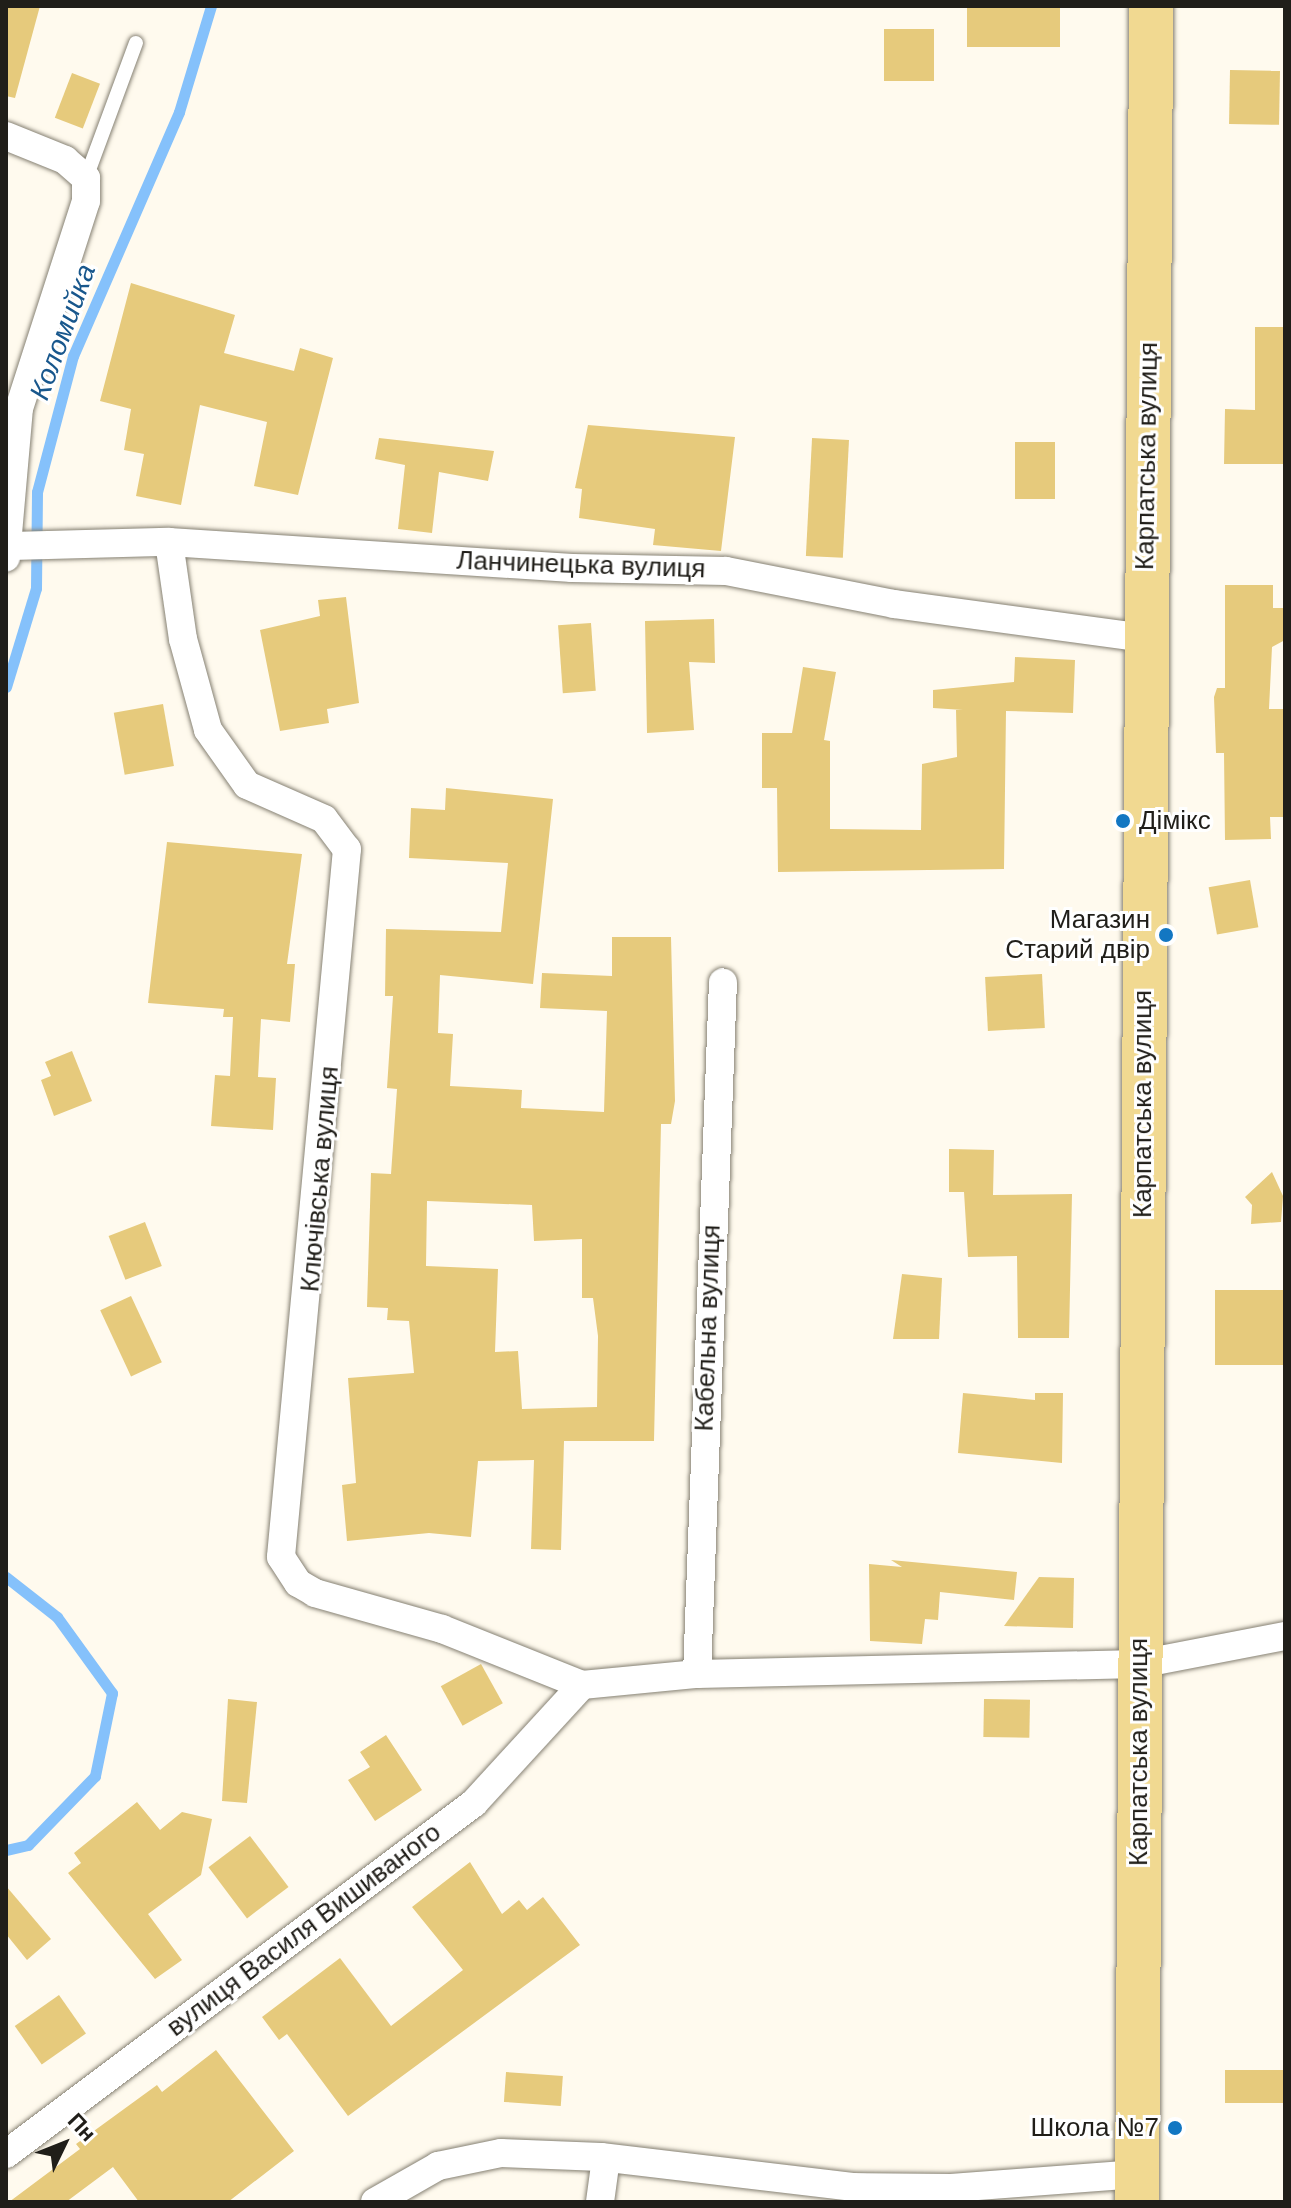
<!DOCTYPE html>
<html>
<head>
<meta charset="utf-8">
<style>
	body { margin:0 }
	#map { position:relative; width:1291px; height:2208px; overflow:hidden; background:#fffaee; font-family:Helvetica,sans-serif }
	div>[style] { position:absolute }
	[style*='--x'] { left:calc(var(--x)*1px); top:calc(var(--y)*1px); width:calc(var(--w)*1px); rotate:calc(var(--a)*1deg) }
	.stream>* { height:11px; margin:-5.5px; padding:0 5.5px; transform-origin:5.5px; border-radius:5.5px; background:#85c1fb }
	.building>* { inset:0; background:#e6ca7c; transform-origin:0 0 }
	.roads { filter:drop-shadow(0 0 2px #868173) drop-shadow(0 0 2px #868173) }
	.lane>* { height:14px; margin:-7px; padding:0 7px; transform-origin:7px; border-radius:7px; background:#fff }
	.street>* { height:28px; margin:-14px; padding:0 14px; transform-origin:14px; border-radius:14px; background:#fff }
	.primary>* { height:44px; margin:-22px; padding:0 22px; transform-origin:22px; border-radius:22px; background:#f1d991 }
	.dots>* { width:22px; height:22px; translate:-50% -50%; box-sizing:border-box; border:4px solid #fff; border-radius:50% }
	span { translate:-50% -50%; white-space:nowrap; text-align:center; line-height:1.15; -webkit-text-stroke:6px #fff; paint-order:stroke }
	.street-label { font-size:26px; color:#201e19 }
	.poi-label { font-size:26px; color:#201e19 }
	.left { translate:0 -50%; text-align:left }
	.right { translate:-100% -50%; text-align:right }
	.water-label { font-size:28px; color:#18578c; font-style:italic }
	.frame { position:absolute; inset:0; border:8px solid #201e19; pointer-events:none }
	.north { position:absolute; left:24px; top:2104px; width:80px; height:80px; -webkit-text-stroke:6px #fff; paint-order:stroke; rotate:47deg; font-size:22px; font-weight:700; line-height:32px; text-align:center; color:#201e19 }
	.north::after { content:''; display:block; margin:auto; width:28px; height:36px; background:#201e19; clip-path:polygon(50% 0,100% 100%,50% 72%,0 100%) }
</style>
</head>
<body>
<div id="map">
	<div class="stream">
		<i style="--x:6;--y:687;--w:103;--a:-73.1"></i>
		<i style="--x:36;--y:588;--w:96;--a:-89.4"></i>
		<i style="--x:37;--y:492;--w:141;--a:-75.2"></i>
		<i style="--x:73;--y:356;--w:266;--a:-66.5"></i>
		<i style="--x:179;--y:112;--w:111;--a:-73.2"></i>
		<i style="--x:6;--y:1577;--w:65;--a:38.1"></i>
		<i style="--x:57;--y:1617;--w:94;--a:54.1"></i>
		<i style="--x:112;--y:1693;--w:85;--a:101.6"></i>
		<i style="--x:95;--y:1776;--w:96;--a:134.2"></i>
		<i style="--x:28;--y:1845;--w:23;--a:167"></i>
	</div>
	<div class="building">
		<i style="clip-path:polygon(6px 6px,40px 6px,15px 98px,6px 96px)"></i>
		<i style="left:967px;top:6px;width:93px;height:41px"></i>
		<i style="left:884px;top:29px;width:50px;height:52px"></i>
		<i style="left:1230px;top:70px;width:50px;height:54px;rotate:1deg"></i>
		<i style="left:72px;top:73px;width:30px;height:48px;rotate:21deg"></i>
		<i style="clip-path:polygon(131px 283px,235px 315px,224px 353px,294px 371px,300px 348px,333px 358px,298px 495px,254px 486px,267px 422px,200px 405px,181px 505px,136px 496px,144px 454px,124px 450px,131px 409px,100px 401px)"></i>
		<i style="clip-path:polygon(1255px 327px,1285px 327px,1285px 464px,1224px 464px,1225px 409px,1255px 410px)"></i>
		<i style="clip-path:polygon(588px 425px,735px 437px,721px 551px,653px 545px,655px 529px,579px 518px,582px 489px,575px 488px)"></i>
		<i style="clip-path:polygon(379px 438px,494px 451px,488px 481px,439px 472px,432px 533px,398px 529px,405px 465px,375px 459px)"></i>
		<i style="left:849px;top:440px;width:118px;height:37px;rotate:93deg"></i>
		<i style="left:1015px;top:442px;width:40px;height:57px"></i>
		<i style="clip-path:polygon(1225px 585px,1273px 585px,1273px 608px,1285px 608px,1285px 640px,1272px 647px,1269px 709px,1284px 709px,1285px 817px,1270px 817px,1271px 839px,1225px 840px,1224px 753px,1216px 753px,1214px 697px,1217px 688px,1225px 688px)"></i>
		<i style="clip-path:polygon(346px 597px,359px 703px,327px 709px,329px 723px,280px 731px,260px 630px,320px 616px,318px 600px)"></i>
		<i style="clip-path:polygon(714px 619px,715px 663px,689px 662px,694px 730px,647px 733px,645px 621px)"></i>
		<i style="left:591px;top:623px;width:68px;height:33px;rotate:86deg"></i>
		<i style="clip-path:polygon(1015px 657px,1075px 660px,1073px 713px,1006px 711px,1004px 869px,778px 872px,777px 788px,762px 788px,762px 733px,792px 733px,803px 667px,836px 672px,824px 740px,830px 741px,830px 829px,921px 830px,922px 764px,957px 757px,956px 710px,963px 710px,933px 708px,933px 690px,1014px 682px)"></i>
		<i style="left:163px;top:704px;width:63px;height:50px;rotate:80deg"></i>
		<i style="clip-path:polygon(evenodd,446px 788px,553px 799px,533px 984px,440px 975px,438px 1033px,453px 1034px,450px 1086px,522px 1090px,521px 1108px,604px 1112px,607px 1011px,540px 1008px,542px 973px,612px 976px,612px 937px,671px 937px,675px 1101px,671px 1124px,661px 1124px,654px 1441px,564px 1441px,561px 1550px,531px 1549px,534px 1460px,478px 1461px,471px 1537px,429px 1533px,347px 1541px,342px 1485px,356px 1483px,348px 1378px,414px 1373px,409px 1321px,387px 1320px,388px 1308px,367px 1307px,371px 1173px,391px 1174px,397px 1089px,387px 1088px,393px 996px,385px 996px,386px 929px,501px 932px,508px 863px,409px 858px,411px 808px,445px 810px,446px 788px,427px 1201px,532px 1205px,534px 1241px,582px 1239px,582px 1298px,593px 1298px,598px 1336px,597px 1407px,522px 1409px,518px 1351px,495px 1352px,498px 1269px,426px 1266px,427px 1201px)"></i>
		<i style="clip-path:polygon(167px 842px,302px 854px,287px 964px,295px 964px,290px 1022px,261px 1019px,258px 1077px,276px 1078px,273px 1130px,211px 1126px,215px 1075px,230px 1076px,233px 1017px,223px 1017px,224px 1009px,148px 1003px)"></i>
		<i style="left:1250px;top:880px;width:48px;height:42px;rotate:80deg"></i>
		<i style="left:1042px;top:974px;width:54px;height:57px;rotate:87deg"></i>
		<i style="clip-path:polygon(72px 1051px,92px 1101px,54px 1116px,41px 1080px,51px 1076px,45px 1062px)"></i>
		<i style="clip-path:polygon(949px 1149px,994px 1150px,993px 1195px,1072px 1194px,1069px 1338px,1018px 1338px,1017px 1256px,968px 1257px,964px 1192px,949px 1192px)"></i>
		<i style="clip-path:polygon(1272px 1172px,1283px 1196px,1281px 1222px,1251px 1224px,1252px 1205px,1245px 1197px)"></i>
		<i style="left:145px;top:1222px;width:47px;height:39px;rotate:69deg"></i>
		<i style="clip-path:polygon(902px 1274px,942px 1278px,939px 1339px,893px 1339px)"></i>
		<i style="left:1285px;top:1290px;width:75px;height:70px;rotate:90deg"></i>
		<i style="left:131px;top:1296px;width:73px;height:34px;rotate:65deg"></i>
		<i style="clip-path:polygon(963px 1393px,1035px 1400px,1035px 1393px,1063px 1393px,1062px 1463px,958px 1453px)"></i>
		<i style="clip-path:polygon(891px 1560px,1017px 1572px,1014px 1600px,940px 1592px,938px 1620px,925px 1619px,922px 1644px,870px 1641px,869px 1564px,902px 1567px)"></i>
		<i style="clip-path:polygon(1039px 1577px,1074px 1578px,1073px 1628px,1004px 1626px)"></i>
		<i style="left:481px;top:1664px;width:45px;height:46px;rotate:61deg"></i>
		<i style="clip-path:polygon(228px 1699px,257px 1702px,247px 1803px,222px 1801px)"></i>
		<i style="left:984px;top:1699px;width:46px;height:38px;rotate:1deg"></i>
		<i style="clip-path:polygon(386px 1735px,422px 1790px,375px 1821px,348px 1780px,370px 1767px,360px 1752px)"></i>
		<i style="clip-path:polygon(137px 1802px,160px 1830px,182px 1812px,212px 1819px,201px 1875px,148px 1914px,182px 1960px,155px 1979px,68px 1873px,81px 1863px,74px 1853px)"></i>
		<i style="left:250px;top:1836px;width:64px;height:52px;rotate:53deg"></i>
		<i style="clip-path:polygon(470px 1862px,502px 1914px,519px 1900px,527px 1910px,543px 1897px,580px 1945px,348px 2116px,287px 2034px,279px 2040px,262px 2017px,340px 1958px,391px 2026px,463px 1970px,412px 1907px)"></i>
		<i style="clip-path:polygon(6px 1886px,51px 1939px,27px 1960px,6px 1934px)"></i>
		<i style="left:59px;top:1995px;width:47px;height:54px;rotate:55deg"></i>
		<i style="clip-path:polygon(216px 2050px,294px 2151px,228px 2202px,139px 2202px,113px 2167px,66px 2202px,9px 2202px,80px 2149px,76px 2144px,157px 2085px,162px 2092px)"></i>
		<i style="left:1285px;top:2070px;width:33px;height:60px;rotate:90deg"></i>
		<i style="left:506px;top:2072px;width:57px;height:30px;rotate:4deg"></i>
	</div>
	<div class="roads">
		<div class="lane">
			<i style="--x:86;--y:178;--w:144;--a:-69.7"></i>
		</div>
		<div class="street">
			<i style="--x:6;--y:136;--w:64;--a:22.1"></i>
			<i style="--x:65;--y:160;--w:28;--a:41"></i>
			<i style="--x:86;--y:178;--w:23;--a:90"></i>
			<i style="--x:86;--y:201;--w:218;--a:107.9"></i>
			<i style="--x:19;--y:408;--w:150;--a:95"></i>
			<i style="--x:169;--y:542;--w:98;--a:81.8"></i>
			<i style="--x:183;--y:639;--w:94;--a:74.6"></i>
			<i style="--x:208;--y:730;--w:67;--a:54.7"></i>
			<i style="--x:247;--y:785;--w:84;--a:23.8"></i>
			<i style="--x:324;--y:819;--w:38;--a:53"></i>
			<i style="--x:347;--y:849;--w:711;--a:95.33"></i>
			<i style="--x:281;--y:1557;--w:31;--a:57"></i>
			<i style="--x:298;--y:1583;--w:20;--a:30"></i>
			<i style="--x:315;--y:1593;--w:132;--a:15.8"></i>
			<i style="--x:442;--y:1629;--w:151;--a:21.8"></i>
			<i style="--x:11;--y:546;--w:158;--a:-1.5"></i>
			<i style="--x:169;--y:542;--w:404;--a:3.7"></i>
			<i style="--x:572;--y:568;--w:154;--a:1.1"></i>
			<i style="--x:726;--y:571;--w:171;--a:11.1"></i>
			<i style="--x:894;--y:604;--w:253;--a:7.7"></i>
			<i style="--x:697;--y:1674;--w:692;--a:-87.85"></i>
			<i style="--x:582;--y:1685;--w:116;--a:-5.5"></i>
			<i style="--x:697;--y:1674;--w:442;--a:-1.3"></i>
			<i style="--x:1139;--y:1664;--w:149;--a:-10.9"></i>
			<i style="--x:6;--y:2154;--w:585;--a:-36.87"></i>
			<i style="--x:474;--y:1803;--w:160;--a:-47.5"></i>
			<i style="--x:375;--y:2202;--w:73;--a:-29.7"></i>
			<i style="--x:438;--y:2166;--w:64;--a:-11.7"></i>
			<i style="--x:501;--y:2153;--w:100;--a:2.3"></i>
			<i style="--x:601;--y:2157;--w:253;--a:6.8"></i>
			<i style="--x:852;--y:2187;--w:99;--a:0.6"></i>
			<i style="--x:951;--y:2188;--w:187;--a:-4.3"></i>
			<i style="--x:600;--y:2202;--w:44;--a:-82.2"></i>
		</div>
		<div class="primary">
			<i style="--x:1137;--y:2202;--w:2196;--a:-89.63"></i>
		</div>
	</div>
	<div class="dots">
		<i style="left:1123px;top:821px;background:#1377c2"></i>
		<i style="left:1166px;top:935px;background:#1377c2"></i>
		<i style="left:1175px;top:2128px;background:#1377c2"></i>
	</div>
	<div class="street-label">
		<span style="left:1147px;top:456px;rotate:-89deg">Карпатська вулиця</span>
		<span style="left:581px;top:565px;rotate:2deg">Ланчинецька вулиця</span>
		<span style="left:1143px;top:1104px;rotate:-90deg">Карпатська вулиця</span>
		<span style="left:320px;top:1179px;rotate:-85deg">Ключівська вулиця</span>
		<span style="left:708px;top:1328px;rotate:-88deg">Кабельна вулиця</span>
		<span style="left:1139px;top:1752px;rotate:-90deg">Карпатська вулиця</span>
		<span style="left:304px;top:1930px;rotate:-37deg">вулиця Василя Вишиваного</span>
	</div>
	<div class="poi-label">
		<span class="left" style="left:1139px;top:821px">Дімікс</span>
		<span class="right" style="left:1150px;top:935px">Магазин<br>Старий двір</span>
		<span class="right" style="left:1159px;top:2128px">Школа №7</span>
	</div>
	<div class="water-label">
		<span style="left:63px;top:332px;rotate:-70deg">Коломийка</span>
	</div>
	<div class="frame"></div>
	<div class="north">Пн</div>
</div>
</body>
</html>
